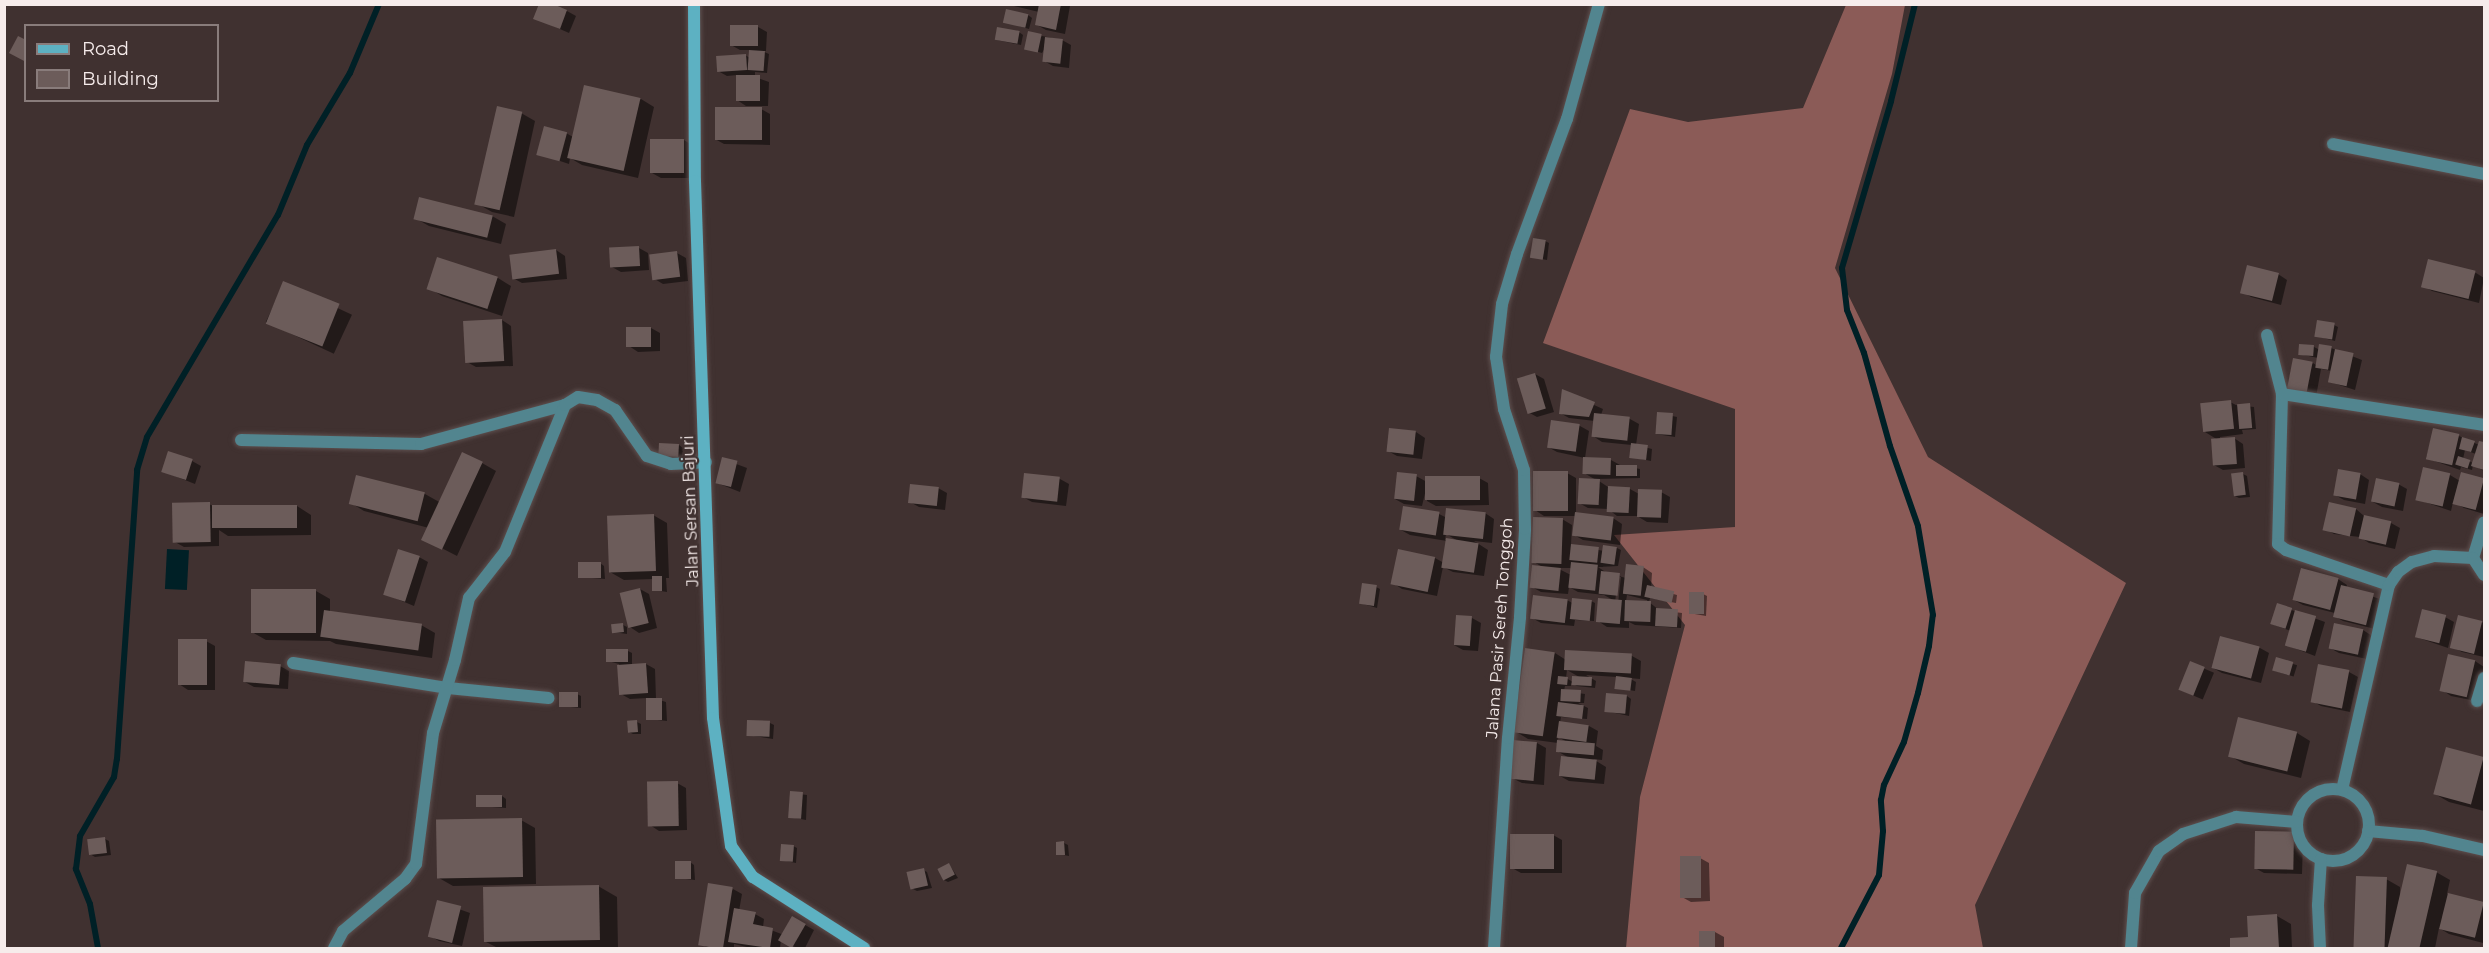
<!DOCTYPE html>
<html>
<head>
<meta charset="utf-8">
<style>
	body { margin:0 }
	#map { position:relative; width:2489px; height:953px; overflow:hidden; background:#403130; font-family:Montserrat,sans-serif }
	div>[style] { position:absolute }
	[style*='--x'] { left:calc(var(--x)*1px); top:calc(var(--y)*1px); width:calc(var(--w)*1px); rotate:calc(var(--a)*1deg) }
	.forest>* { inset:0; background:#8b5b57 }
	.water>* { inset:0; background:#002026; transform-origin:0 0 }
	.shadow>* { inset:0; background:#0007; transform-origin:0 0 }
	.stream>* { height:6px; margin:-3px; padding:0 3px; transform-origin:3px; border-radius:3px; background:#002026 }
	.building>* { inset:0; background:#6c5c5a; transform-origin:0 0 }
	.roads { filter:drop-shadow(0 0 2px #5d4f4e) drop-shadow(0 0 2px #5d4f4e) }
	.minor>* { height:12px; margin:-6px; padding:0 6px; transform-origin:6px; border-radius:6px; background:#52858f }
	.minor>.ring { margin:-6px; padding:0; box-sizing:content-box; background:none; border:12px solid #52858f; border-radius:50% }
	.secondary>* { height:12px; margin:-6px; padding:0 6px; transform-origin:6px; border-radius:6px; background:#5db1c2 }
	span { translate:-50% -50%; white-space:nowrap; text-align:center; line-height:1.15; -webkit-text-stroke:4.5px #403130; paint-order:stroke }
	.street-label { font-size:16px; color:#f6eceb }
	.frame { position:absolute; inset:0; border:6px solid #f6eceb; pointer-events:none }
	.legend { position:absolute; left:24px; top:24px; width:195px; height:78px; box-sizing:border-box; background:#403130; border:2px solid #897c7b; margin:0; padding:8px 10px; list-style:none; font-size:18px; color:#f6eceb }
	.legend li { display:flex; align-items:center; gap:12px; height:30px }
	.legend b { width:30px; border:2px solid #897c7b }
</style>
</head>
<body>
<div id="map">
	<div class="forest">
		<i style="clip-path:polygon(1846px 5px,1905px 5px,1892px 74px,1835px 268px,1928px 457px,2126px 583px,1975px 905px,1983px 948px,1626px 948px,1640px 797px,1685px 625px,1614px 535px,1735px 527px,1735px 409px,1543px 343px,1630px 109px,1688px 122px,1803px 108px)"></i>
	</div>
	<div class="water">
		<i style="left:167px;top:549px;width:22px;height:40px;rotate:3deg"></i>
	</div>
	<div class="shadow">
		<i style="clip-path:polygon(1006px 4px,1067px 4px,1070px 6px,1065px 34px,1046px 30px,1037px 25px,1039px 12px)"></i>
		<i style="clip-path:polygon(567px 11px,576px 16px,569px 33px,535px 18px)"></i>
		<i style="clip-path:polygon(1028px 15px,1032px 18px,1029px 29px,1005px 22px)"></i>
		<i style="clip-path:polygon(758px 27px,767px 32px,766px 51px,762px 51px,769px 54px,767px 73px,755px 72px,755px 77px,769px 82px,768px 106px,746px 106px,737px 100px,737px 75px,727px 76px,718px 71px,745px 55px,750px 58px,750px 50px,740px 50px,731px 45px)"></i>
		<i style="clip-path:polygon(1019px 32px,1023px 35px,1021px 45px,997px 40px)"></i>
		<i style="clip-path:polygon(1042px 36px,1062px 40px,1071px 45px,1069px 68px,1053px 66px,1044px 61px,1045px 48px,1042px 53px,1025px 48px)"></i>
		<i style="clip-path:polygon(641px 99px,654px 107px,638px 178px,582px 165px,570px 158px,569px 164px,539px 154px,566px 133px,573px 137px)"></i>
		<i style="clip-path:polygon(761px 109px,770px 114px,770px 145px,724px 144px,715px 139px)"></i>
		<i style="clip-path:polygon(521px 113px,535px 121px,514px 217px,492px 212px,478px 204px)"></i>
		<i style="clip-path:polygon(652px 140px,684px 140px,693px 146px,693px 178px,661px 178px,652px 173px)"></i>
		<i style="clip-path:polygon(492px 216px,506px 224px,501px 244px,429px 226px,415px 218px)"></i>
		<i style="clip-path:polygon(1545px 241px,1549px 243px,1547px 260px,1532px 257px)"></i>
		<i style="clip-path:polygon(639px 248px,648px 253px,649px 270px,621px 272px,612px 267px)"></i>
		<i style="clip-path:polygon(556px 250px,565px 256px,567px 279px,522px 283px,513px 278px)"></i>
		<i style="clip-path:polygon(677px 253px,686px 258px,688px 281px,663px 284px,653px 278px)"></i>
		<i style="clip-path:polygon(438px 259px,498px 278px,511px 286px,502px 316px,442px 296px,429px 288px)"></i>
		<i style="clip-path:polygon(2476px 273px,2484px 278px,2479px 303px,2432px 291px,2423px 286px)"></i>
		<i style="clip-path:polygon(2278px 274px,2287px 280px,2281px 305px,2251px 297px,2242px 292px)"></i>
		<i style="left:284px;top:283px;width:75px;height:43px;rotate:25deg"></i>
		<i style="clip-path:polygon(502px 320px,511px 326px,513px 366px,476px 367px,467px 362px)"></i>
		<i style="clip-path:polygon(2334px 325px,2338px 327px,2335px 341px,2316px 336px)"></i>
		<i style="clip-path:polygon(651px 328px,660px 333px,660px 351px,638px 352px,629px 346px)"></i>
		<i style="clip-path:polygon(2314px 347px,2320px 350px,2331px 348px,2362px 360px,2355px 390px,2330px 382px,2332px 371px,2321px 369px,2316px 397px,2297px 393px,2313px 363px,2316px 365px,2318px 358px,2299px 354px)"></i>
		<i style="clip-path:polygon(1535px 374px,1544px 379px,1554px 412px,1537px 417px,1528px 412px)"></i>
		<i style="clip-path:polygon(1563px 391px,1603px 409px,1601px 415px,1630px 419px,1639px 424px,1636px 445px,1652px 449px,1651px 461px,1631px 457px,1632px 445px,1602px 442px,1593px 436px,1595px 421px,1569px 418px,1560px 413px)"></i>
		<i style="clip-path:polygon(2230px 402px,2236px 405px,2254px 407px,2256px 429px,2242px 430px,2243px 434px,2220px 437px,2220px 439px,2234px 438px,2243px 444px,2245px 468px,2223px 470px,2214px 465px,2218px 440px,2205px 432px)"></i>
		<i style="clip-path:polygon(1658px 413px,1677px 417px,1675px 437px,1656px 434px)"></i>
		<i style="clip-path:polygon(1552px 422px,1580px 426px,1589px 431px,1585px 458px,1557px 452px,1548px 447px)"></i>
		<i style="clip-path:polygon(evenodd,2434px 429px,2459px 436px,2479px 445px,2480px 443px,2484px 444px,2484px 471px,2473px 465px,2472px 470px,2461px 467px,2460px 470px,2426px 458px,2434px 429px,2465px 450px,2476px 454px,2473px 463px,2463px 459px,2465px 450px)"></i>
		<i style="clip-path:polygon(1416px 432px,1425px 438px,1422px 459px,1397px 456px,1388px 451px)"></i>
		<i style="clip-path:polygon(679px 445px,683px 448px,682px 458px,664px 457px)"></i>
		<i style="clip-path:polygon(723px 459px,747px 468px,740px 492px,717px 483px)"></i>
		<i style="clip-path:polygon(1611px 460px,1620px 465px,1640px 469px,1640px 478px,1596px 479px,1608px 487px,1630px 489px,1639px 494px,1661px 492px,1670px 497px,1668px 523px,1647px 522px,1637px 516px,1617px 516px,1608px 509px,1588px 508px,1579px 503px,1596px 480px,1584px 473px)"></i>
		<i style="clip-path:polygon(192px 461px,201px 466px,195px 484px,162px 471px)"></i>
		<i style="clip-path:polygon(482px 463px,496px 471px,457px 556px,424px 539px,429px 528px,364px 511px,351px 503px,357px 477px,425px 494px,441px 503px)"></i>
		<i style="clip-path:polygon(2424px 468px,2450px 475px,2460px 481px,2462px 474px,2484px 480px,2484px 514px,2464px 508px,2453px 502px,2451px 511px,2416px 499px)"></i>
		<i style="clip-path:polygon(1567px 473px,1576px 478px,1576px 514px,1613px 518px,1622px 524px,1620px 545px,1583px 540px,1574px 535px,1576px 516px,1544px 516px,1535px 510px)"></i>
		<i style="clip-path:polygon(2243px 474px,2247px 476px,2250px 497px,2239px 498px,2235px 496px)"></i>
		<i style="clip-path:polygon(2360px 474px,2369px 480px,2365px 504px,2344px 500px,2335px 495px)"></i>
		<i style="clip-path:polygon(1416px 476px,1427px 482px,1479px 478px,1488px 483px,1489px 505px,1436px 506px,1427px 501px,1427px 485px,1422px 506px,1404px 504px,1395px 499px)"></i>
		<i style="clip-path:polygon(1060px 479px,1069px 484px,1066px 506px,1032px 502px,1023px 497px)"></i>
		<i style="clip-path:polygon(2398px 484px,2407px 489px,2403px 511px,2382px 507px,2373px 502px)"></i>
		<i style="clip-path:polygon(938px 488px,947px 493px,945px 510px,919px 507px,910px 502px)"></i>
		<i style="clip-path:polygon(209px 504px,215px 507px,297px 506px,311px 515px,311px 535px,228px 536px,219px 530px,219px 546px,184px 547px,175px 542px)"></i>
		<i style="clip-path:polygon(2356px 509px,2364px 516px,2391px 523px,2400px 528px,2395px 549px,2369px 543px,2360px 537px,2334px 534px,2325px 529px)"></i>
		<i style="clip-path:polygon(evenodd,1485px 513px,1494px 519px,1492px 543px,1474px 541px,1488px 550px,1484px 576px,1453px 572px,1443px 567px,1437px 596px,1402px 589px,1393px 583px,1435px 558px,1444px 563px,1447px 541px,1410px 535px,1401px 530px,1439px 514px,1447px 518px,1485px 513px,1446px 534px,1458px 541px,1445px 540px,1446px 534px)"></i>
		<i style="clip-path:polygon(653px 515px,667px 523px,669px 578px,666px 578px,667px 592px,654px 590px,653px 579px,624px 580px,610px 572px)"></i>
		<i style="clip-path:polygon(evenodd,1562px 519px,1572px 525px,1571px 545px,1604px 551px,1617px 548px,1621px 550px,1618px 566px,1598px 567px,1607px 573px,1626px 578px,1643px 567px,1652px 573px,1651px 588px,1677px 595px,1676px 603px,1650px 598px,1649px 602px,1659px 610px,1682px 613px,1681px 628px,1635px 625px,1629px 622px,1629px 628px,1607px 627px,1598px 621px,1613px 600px,1604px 595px,1578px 592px,1569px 587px,1568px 594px,1541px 592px,1532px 587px,1544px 568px,1534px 562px,1562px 519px,1557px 568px,1572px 568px,1571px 575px,1557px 568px,1562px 519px,1618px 576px,1621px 576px,1618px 604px,1615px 603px,1618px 576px,1562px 519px,1627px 595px,1647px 600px,1647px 603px,1626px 601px,1627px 595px)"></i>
		<i style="clip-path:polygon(419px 557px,428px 562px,414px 606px,385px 594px)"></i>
		<i style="clip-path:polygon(600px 563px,604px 566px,605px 579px,580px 577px)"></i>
		<i style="clip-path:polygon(2338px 579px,2347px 585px,2346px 588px,2383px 600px,2375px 629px,2343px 621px,2334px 616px,2335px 613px,2303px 605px,2294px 600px)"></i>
		<i style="clip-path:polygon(1376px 587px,1380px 589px,1377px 608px,1360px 603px)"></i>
		<i style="clip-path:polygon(640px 589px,649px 594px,657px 628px,639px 633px,630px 627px)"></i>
		<i style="clip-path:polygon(316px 591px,330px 599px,330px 612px,421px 625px,435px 633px,432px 658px,336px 644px,330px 641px,266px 640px,252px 632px)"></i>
		<i style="clip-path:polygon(1703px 594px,1707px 596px,1706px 616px,1689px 613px)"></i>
		<i style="clip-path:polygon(1567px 600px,1574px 604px,1591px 601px,1595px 603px,1594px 621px,1575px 620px,1574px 626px,1541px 623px,1532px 618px)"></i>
		<i style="clip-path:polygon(2278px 605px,2325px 622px,2315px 656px,2286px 645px,2291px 631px,2272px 624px)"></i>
		<i style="clip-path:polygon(2445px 617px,2454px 622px,2448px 648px,2416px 637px)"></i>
		<i style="clip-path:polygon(1472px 618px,1481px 623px,1478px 651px,1463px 650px,1454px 645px)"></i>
		<i style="clip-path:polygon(2482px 622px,2484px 624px,2484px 657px,2462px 652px,2452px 647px)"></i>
		<i style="clip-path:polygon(623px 625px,627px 627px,627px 634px,613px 632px)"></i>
		<i style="clip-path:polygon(2363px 630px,2372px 636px,2367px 659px,2339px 653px,2330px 648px)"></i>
		<i style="clip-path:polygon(206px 641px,215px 646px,215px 690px,188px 690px,179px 684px)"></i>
		<i style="clip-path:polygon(2260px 648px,2269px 653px,2261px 683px,2222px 673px,2213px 668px)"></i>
		<i style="clip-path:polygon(607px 651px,628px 651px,632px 653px,632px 665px,646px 664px,655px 669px,656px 699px,666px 702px,667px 721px,648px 719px,647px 698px,630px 699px,621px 694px,619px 664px,608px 661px)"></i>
		<i style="clip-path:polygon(evenodd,1555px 653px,1566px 660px,1632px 656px,1641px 661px,1640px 679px,1629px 678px,1636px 682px,1635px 691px,1616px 688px,1617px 677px,1586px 675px,1596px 681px,1595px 688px,1577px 686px,1571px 683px,1571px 686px,1565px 686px,1564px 691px,1585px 694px,1584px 703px,1578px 703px,1588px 708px,1587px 719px,1561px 717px,1560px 723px,1589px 726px,1598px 731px,1596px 746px,1603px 750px,1602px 760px,1593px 759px,1606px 767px,1604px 784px,1569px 781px,1560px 776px,1571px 759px,1557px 751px,1558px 743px,1528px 739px,1515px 731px,1555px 653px,1567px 670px,1581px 678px,1573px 682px,1566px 678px,1567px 670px,1555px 653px,1558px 737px,1569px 743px,1557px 742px,1558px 737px)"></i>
		<i style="left:2277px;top:659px;width:21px;height:12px;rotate:17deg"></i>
		<i style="clip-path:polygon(2475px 661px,2484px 667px,2476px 701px,2451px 696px,2442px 690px)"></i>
		<i style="left:2191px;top:663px;width:25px;height:29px;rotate:23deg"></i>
		<i style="clip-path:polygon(2319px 665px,2349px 672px,2358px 677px,2350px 712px,2321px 706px,2312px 701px)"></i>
		<i style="clip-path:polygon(280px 666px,289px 671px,288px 689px,254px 687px,245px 682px)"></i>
		<i style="clip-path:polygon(577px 694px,581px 696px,581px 708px,561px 706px)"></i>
		<i style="clip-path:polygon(1627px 696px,1631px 699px,1629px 716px,1606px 711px)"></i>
		<i style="clip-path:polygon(637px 722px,641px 724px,641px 734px,633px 734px,629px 732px)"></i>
		<i style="clip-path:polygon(770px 723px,774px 725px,773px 739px,747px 735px)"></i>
		<i style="clip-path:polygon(2297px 733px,2310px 741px,2301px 778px,2244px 764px,2230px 756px)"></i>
		<i style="clip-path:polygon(1537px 743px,1546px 748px,1544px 785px,1522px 783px,1512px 778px)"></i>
		<i style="clip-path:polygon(2447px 749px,2484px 759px,2484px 811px,2449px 802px,2435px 794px)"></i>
		<i style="clip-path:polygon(677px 783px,686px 788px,687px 830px,659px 831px,650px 825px)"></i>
		<i style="clip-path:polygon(791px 793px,807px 795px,806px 820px,790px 817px)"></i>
		<i style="clip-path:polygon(502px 796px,506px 799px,506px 808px,478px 806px)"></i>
		<i style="clip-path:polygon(521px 820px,535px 828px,536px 884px,453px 886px,439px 878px)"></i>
		<i style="clip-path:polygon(2294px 834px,2303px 839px,2302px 874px,2264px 873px,2255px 868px)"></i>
		<i style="clip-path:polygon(1553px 835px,1562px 840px,1562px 873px,1521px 873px,1512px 868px)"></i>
		<i style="clip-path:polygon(105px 839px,109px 841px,111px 855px,95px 857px,90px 854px)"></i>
		<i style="clip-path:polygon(1064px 843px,1068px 845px,1069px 856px,1058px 854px)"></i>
		<i style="clip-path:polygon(793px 846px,797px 848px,796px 863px,781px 860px)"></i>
		<i style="clip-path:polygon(1700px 858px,1709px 863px,1710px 901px,1691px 902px,1682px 897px)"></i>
		<i style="clip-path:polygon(690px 862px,694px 865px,695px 880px,677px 878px)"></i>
		<i style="clip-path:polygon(949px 864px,958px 878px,948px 882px,944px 880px)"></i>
		<i style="clip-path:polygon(923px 870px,927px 872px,932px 888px,917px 891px,913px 889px)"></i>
		<i style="clip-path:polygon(2436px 872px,2450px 880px,2447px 894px,2484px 904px,2483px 943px,2449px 934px,2439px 928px,2435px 948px,2355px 948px,2357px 878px,2386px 879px,2400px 887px,2400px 896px)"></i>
		<i style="clip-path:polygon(598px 886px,617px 897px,618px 948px,498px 948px,486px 942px)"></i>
		<i style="clip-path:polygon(733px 889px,742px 894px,739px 911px,755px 914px,764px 919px,763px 927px,784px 935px,793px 918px,814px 930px,805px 948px,797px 948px,781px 940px,780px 948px,751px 948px,734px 944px,734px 948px,708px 948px,701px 944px)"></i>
		<i style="clip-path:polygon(439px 902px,470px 913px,462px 946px,439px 941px,430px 936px)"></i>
		<i style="clip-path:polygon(2277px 916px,2291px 924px,2292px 948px,2232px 948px,2232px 940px,2249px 939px,2248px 917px)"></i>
		<i style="clip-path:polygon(1700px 932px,1715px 932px,1724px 937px,1724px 948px,1701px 948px)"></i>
	</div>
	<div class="stream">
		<i style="--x:98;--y:948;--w:45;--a:-100.3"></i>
		<i style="--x:90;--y:904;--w:38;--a:-112"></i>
		<i style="--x:76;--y:869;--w:33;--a:-83"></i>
		<i style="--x:80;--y:836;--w:68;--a:-60"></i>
		<i style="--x:114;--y:777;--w:18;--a:-81"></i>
		<i style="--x:117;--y:759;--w:290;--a:-86"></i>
		<i style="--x:137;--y:470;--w:34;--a:-73"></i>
		<i style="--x:147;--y:437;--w:258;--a:-59.5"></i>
		<i style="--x:278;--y:215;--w:76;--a:-67.5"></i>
		<i style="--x:307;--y:145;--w:84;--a:-59.2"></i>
		<i style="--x:350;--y:73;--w:75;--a:-67.2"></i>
		<i style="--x:1841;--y:948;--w:82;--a:-62.5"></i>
		<i style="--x:1879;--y:875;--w:44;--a:-84.8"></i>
		<i style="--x:1883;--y:831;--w:31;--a:-94"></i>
		<i style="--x:1881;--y:800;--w:15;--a:-79"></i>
		<i style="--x:1884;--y:785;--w:47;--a:-65.1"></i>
		<i style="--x:1904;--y:742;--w:51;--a:-74.1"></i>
		<i style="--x:1918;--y:693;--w:48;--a:-76.8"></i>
		<i style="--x:1929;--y:646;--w:31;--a:-83"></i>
		<i style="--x:1933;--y:615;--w:90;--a:-99.6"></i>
		<i style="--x:1918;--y:526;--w:85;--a:-109.3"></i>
		<i style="--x:1890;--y:446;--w:97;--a:-105.6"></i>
		<i style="--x:1864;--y:353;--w:46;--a:-111.6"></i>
		<i style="--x:1847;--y:310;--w:42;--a:-96.8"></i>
		<i style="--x:1842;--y:268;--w:174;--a:-73.6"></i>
		<i style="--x:1891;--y:101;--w:100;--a:-76.1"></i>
	</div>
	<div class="building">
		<i style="clip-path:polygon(539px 4px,553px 4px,567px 10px,560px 29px,533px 19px)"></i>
		<i style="clip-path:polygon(1039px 4px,1061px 4px,1056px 30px,1035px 25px)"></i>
		<i style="left:1006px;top:9px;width:23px;height:14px;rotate:13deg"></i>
		<i style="left:730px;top:25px;width:28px;height:21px"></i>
		<i style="left:997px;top:27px;width:23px;height:13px;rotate:10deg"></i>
		<i style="left:1028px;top:31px;width:14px;height:19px;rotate:12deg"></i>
		<i style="clip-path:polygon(18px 36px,26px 40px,26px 62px,9px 53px)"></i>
		<i style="left:1045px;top:37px;width:18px;height:25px;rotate:6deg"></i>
		<i style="left:749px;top:50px;width:16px;height:20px;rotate:4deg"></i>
		<i style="left:746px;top:54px;width:16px;height:30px;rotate:86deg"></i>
		<i style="left:736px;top:75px;width:24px;height:26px"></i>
		<i style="left:584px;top:85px;width:58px;height:75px;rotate:13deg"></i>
		<i style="left:497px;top:106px;width:26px;height:101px;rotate:13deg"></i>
		<i style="left:715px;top:107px;width:47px;height:33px"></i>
		<i style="left:544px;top:126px;width:24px;height:30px;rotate:15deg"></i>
		<i style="left:650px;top:139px;width:34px;height:34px"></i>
		<i style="left:419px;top:197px;width:76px;height:23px;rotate:14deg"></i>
		<i style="left:1533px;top:238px;width:13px;height:20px;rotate:9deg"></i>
		<i style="left:639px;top:246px;width:20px;height:30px;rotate:87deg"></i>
		<i style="left:556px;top:249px;width:25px;height:47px;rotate:83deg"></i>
		<i style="left:677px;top:251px;width:26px;height:28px;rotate:83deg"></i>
		<i style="left:437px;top:257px;width:64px;height:34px;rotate:18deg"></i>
		<i style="left:2428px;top:259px;width:49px;height:29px;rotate:14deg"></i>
		<i style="left:2247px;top:265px;width:33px;height:29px;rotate:14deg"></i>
		<i style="left:283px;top:281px;width:61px;height:46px;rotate:22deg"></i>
		<i style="left:502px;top:319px;width:42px;height:39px;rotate:87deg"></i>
		<i style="left:2317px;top:320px;width:18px;height:17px;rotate:9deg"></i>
		<i style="left:626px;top:327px;width:25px;height:20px"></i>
		<i style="left:2299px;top:344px;width:15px;height:11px;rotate:4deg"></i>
		<i style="left:2319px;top:344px;width:13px;height:24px;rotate:9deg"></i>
		<i style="left:2335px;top:349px;width:19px;height:34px;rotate:12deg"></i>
		<i style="left:2293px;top:358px;width:20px;height:32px;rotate:11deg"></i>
		<i style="left:1535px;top:373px;width:37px;height:19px;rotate:73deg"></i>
		<i style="clip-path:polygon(1562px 389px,1595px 402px,1589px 417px,1559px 414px)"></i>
		<i style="left:2231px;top:400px;width:29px;height:31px;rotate:84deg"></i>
		<i style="left:2250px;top:403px;width:25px;height:13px;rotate:85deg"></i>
		<i style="left:1657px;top:412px;width:16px;height:22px;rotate:4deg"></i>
		<i style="left:1594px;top:413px;width:36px;height:24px;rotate:6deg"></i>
		<i style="left:1551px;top:420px;width:29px;height:28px;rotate:8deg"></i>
		<i style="left:1389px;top:428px;width:27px;height:24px;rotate:6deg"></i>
		<i style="left:2433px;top:428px;width:27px;height:32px;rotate:13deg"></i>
		<i style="left:2235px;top:437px;width:27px;height:24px;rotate:86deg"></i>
		<i style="clip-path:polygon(2462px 437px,2475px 441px,2471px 452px,2459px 449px)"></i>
		<i style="clip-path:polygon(2479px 441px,2484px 442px,2484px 470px,2471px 466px)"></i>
		<i style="left:659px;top:443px;width:20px;height:13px;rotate:3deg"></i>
		<i style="left:1631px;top:443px;width:17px;height:15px;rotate:7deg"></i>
		<i style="left:168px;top:451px;width:26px;height:22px;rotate:18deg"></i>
		<i style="left:462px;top:452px;width:23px;height:97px;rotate:25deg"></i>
		<i style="left:2458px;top:456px;width:13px;height:9px;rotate:18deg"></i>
		<i style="left:722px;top:457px;width:16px;height:27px;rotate:14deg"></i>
		<i style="left:1583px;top:457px;width:28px;height:17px;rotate:2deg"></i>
		<i style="left:1616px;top:465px;width:21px;height:11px"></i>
		<i style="left:2423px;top:467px;width:28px;height:34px;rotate:13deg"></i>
		<i style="left:2338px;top:469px;width:23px;height:27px;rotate:10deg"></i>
		<i style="left:1533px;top:471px;width:35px;height:40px"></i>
		<i style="left:1397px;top:472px;width:20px;height:27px;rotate:6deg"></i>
		<i style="left:2243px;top:472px;width:23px;height:12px;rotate:83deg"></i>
		<i style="left:2461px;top:472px;width:24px;height:33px;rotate:15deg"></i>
		<i style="left:1024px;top:473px;width:36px;height:25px;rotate:6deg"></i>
		<i style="left:356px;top:475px;width:71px;height:30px;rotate:14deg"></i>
		<i style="left:1480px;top:476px;width:24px;height:55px;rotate:90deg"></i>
		<i style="left:1579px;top:478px;width:21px;height:26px;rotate:3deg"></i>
		<i style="left:2376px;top:478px;width:24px;height:24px;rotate:12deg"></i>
		<i style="left:910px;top:484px;width:29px;height:19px;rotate:6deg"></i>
		<i style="left:1608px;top:486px;width:22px;height:26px;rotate:3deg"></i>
		<i style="left:1638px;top:489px;width:24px;height:28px;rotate:2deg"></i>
		<i style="left:210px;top:502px;width:40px;height:38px;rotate:89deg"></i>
		<i style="left:2329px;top:502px;width:28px;height:29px;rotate:13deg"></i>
		<i style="left:297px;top:505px;width:23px;height:85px;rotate:90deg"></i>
		<i style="left:1403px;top:506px;width:37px;height:24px;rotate:9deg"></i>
		<i style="left:1446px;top:508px;width:40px;height:27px;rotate:6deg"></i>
		<i style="left:1575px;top:512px;width:39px;height:24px;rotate:7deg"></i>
		<i style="left:654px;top:514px;width:57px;height:47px;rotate:88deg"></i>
		<i style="left:2364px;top:515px;width:28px;height:24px;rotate:13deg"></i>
		<i style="left:1533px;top:517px;width:30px;height:46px;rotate:2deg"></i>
		<i style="left:1446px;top:538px;width:33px;height:30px;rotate:9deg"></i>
		<i style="left:1571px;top:544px;width:28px;height:16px;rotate:6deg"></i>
		<i style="left:1603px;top:545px;width:14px;height:18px;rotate:8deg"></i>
		<i style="left:398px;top:549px;width:23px;height:48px;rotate:18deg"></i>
		<i style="left:1398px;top:549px;width:38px;height:36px;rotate:12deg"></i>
		<i style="left:578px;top:562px;width:23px;height:16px"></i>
		<i style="left:1571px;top:562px;width:27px;height:26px;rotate:6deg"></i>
		<i style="left:1626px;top:564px;width:18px;height:30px;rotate:6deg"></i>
		<i style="left:1532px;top:565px;width:29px;height:23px;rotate:6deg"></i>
		<i style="left:2301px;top:568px;width:39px;height:33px;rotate:15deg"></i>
		<i style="left:1601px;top:571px;width:19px;height:23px;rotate:6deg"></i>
		<i style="left:652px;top:576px;width:10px;height:15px"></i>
		<i style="left:1362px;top:583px;width:15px;height:21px;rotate:8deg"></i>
		<i style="left:1647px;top:585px;width:28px;height:12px;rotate:13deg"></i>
		<i style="left:2341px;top:585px;width:34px;height:33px;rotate:14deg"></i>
		<i style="left:640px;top:588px;width:36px;height:21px;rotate:76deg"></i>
		<i style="left:251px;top:589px;width:65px;height:44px"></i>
		<i style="left:1689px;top:592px;width:15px;height:22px"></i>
		<i style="left:1533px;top:595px;width:35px;height:24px;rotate:7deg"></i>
		<i style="left:1572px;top:598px;width:20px;height:21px;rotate:6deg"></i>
		<i style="left:1598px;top:598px;width:24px;height:24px;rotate:5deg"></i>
		<i style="left:1625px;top:600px;width:26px;height:21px;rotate:2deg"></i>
		<i style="left:2277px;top:603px;width:16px;height:22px;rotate:18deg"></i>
		<i style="left:1656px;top:608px;width:22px;height:18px;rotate:3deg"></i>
		<i style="left:2422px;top:609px;width:25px;height:29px;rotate:14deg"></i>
		<i style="left:324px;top:610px;width:99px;height:27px;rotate:8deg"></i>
		<i style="left:2295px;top:610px;width:22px;height:37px;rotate:16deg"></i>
		<i style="left:1456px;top:615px;width:16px;height:30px;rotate:4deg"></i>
		<i style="left:2458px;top:615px;width:25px;height:34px;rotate:14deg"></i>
		<i style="left:623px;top:623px;width:9px;height:12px;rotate:84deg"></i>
		<i style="left:2334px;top:623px;width:30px;height:26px;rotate:12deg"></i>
		<i style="left:2220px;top:636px;width:41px;height:33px;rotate:15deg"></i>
		<i style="left:178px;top:639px;width:29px;height:46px"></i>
		<i style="left:1525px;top:648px;width:30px;height:85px;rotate:8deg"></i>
		<i style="left:628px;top:649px;width:13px;height:22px;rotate:90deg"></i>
		<i style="left:1565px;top:650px;width:67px;height:20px;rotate:3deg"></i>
		<i style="left:2448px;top:654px;width:28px;height:38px;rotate:13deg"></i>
		<i style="left:2276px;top:657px;width:18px;height:14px;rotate:16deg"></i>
		<i style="left:245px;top:661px;width:36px;height:21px;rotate:5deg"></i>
		<i style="left:2190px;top:661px;width:16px;height:31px;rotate:22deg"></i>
		<i style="left:646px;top:663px;width:30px;height:29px;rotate:86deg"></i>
		<i style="left:2318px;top:664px;width:32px;height:39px;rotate:11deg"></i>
		<i style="left:1558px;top:676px;width:10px;height:8px;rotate:6deg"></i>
		<i style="left:1572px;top:676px;width:20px;height:9px;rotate:3deg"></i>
		<i style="left:1616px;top:676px;width:16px;height:13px;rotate:7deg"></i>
		<i style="left:1561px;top:689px;width:20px;height:12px;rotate:3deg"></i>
		<i style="left:559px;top:692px;width:19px;height:15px"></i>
		<i style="left:1606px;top:693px;width:21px;height:19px;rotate:5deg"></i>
		<i style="left:646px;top:698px;width:16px;height:22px"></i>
		<i style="left:1558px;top:702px;width:26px;height:14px;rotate:7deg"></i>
		<i style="left:2238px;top:717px;width:61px;height:41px;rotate:14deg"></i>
		<i style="left:637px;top:720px;width:12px;height:10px;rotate:85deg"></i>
		<i style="left:747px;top:720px;width:23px;height:16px;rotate:2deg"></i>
		<i style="left:1559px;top:721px;width:30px;height:17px;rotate:8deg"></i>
		<i style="left:1513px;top:740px;width:24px;height:39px;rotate:5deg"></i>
		<i style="left:1557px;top:740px;width:38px;height:12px;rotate:5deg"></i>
		<i style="left:2446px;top:747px;width:39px;height:49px;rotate:15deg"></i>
		<i style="left:1561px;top:756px;width:36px;height:20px;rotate:6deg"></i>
		<i style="left:678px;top:781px;width:45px;height:31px;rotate:89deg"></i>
		<i style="left:790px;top:791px;width:13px;height:27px;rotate:4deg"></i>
		<i style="left:476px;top:795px;width:26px;height:12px"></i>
		<i style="left:522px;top:818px;width:59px;height:86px;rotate:89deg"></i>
		<i style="left:2255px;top:831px;width:39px;height:38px;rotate:1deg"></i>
		<i style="left:1510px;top:834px;width:44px;height:35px"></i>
		<i style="left:105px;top:837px;width:16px;height:18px;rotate:83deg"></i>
		<i style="clip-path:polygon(1064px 841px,1065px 855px,1056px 855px,1056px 842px)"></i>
		<i style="left:781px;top:844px;width:13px;height:17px;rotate:4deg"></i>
		<i style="left:1680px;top:856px;width:21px;height:42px"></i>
		<i style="left:675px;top:861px;width:16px;height:18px"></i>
		<i style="left:949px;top:863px;width:13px;height:13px;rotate:63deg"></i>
		<i style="left:2407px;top:864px;width:31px;height:86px;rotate:13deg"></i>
		<i style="left:924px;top:868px;width:18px;height:18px;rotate:77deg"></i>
		<i style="left:2356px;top:876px;width:31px;height:72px;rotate:2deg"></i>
		<i style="left:708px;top:883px;width:25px;height:63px;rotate:9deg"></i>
		<i style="left:599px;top:885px;width:55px;height:116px;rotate:89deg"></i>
		<i style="left:2448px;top:893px;width:37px;height:37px;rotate:14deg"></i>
		<i style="left:437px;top:900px;width:25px;height:38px;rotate:14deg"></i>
		<i style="clip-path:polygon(734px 908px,756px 912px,753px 924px,773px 928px,770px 948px,728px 942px)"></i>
		<i style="clip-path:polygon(2277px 914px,2279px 948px,2230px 948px,2230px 938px,2248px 937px,2247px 916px)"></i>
		<i style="left:792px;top:916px;width:16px;height:28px;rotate:30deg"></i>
		<i style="left:1699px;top:931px;width:16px;height:17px"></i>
	</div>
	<div class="roads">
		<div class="minor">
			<i style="--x:2333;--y:144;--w:154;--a:11.2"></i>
			<i style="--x:2267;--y:335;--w:61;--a:75.7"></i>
			<i style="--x:2282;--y:394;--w:150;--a:91.5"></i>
			<i style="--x:2278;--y:544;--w:10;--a:37"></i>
			<i style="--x:2286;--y:550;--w:109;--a:18.8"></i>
			<i style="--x:2282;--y:394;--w:204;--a:8.7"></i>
			<i style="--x:241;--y:440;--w:180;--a:1.3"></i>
			<i style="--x:421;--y:444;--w:149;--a:-15.2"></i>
			<i style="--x:2473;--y:558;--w:37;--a:-73"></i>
			<i style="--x:293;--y:663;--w:157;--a:9.2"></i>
			<i style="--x:448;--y:688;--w:101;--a:5.7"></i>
			<i style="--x:2477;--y:701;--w:24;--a:-73"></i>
			<i class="ring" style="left:2297px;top:789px;width:60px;height:60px"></i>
			<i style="--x:2342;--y:790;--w:210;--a:-77.1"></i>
			<i style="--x:2389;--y:585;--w:16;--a:-55"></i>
			<i style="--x:2398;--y:572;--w:17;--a:-36"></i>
			<i style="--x:2412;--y:562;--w:23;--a:-15"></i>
			<i style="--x:2434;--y:556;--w:39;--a:3"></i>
			<i style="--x:2473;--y:558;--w:20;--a:57"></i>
			<i style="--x:2368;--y:831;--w:55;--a:5.2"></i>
			<i style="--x:2423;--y:836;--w:63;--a:12.9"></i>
			<i style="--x:334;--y:948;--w:19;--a:-62"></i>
			<i style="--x:343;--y:931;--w:81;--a:-40"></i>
			<i style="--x:405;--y:879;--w:19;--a:-54"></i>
			<i style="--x:416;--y:864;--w:132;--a:-82.6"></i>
			<i style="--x:433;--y:733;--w:76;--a:-73.2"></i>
			<i style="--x:455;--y:660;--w:64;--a:-77.3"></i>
			<i style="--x:469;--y:598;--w:58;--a:-52"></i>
			<i style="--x:505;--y:552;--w:159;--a:-67.8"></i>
			<i style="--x:565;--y:405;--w:15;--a:-32"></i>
			<i style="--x:578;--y:397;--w:19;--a:9"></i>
			<i style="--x:597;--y:400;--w:21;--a:29"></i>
			<i style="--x:615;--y:410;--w:56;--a:55.2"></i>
			<i style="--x:647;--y:456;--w:25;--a:18"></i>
			<i style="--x:671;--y:464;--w:35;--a:-3"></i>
			<i style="--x:1494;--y:948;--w:210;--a:-86.2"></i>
			<i style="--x:1508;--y:738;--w:122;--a:-84.3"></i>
			<i style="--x:1520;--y:617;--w:88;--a:-86.7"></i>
			<i style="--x:1525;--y:529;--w:59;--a:-91"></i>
			<i style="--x:1524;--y:470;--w:64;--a:-108.2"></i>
			<i style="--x:1504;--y:409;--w:53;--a:-98.7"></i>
			<i style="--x:1496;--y:357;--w:53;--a:-83.5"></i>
			<i style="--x:1502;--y:304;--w:52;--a:-73.3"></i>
			<i style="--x:1517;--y:254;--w:144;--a:-69.7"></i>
			<i style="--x:1567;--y:119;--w:119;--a:-74.5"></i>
			<i style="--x:2131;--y:948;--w:55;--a:-85.8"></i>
			<i style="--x:2135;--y:893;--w:48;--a:-60.3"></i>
			<i style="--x:2159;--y:851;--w:29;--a:-35"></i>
			<i style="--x:2183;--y:834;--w:56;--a:-17.8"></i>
			<i style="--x:2236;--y:817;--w:61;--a:4.7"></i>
			<i style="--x:2320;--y:948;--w:43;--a:-92.7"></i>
			<i style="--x:2318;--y:905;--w:46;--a:-86.3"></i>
		</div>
		<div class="secondary">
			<i style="--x:694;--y:4;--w:177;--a:89.7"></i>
			<i style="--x:695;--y:181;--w:537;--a:88.08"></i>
			<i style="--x:713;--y:718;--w:129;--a:82"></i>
			<i style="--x:731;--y:846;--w:38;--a:55"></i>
			<i style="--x:753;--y:877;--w:132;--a:32.6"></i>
		</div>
	</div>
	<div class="street-label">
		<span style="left:691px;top:511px;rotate:-92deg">Jalan Sersan Bajuri</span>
		<span style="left:1500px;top:628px;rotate:-86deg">Jalana Pasir Sereh Tonggoh</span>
	</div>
	<div class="frame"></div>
	<ul class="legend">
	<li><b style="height:8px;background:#5db1c2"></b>Road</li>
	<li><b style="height:16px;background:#6c5c5a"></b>Building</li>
	</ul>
</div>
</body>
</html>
